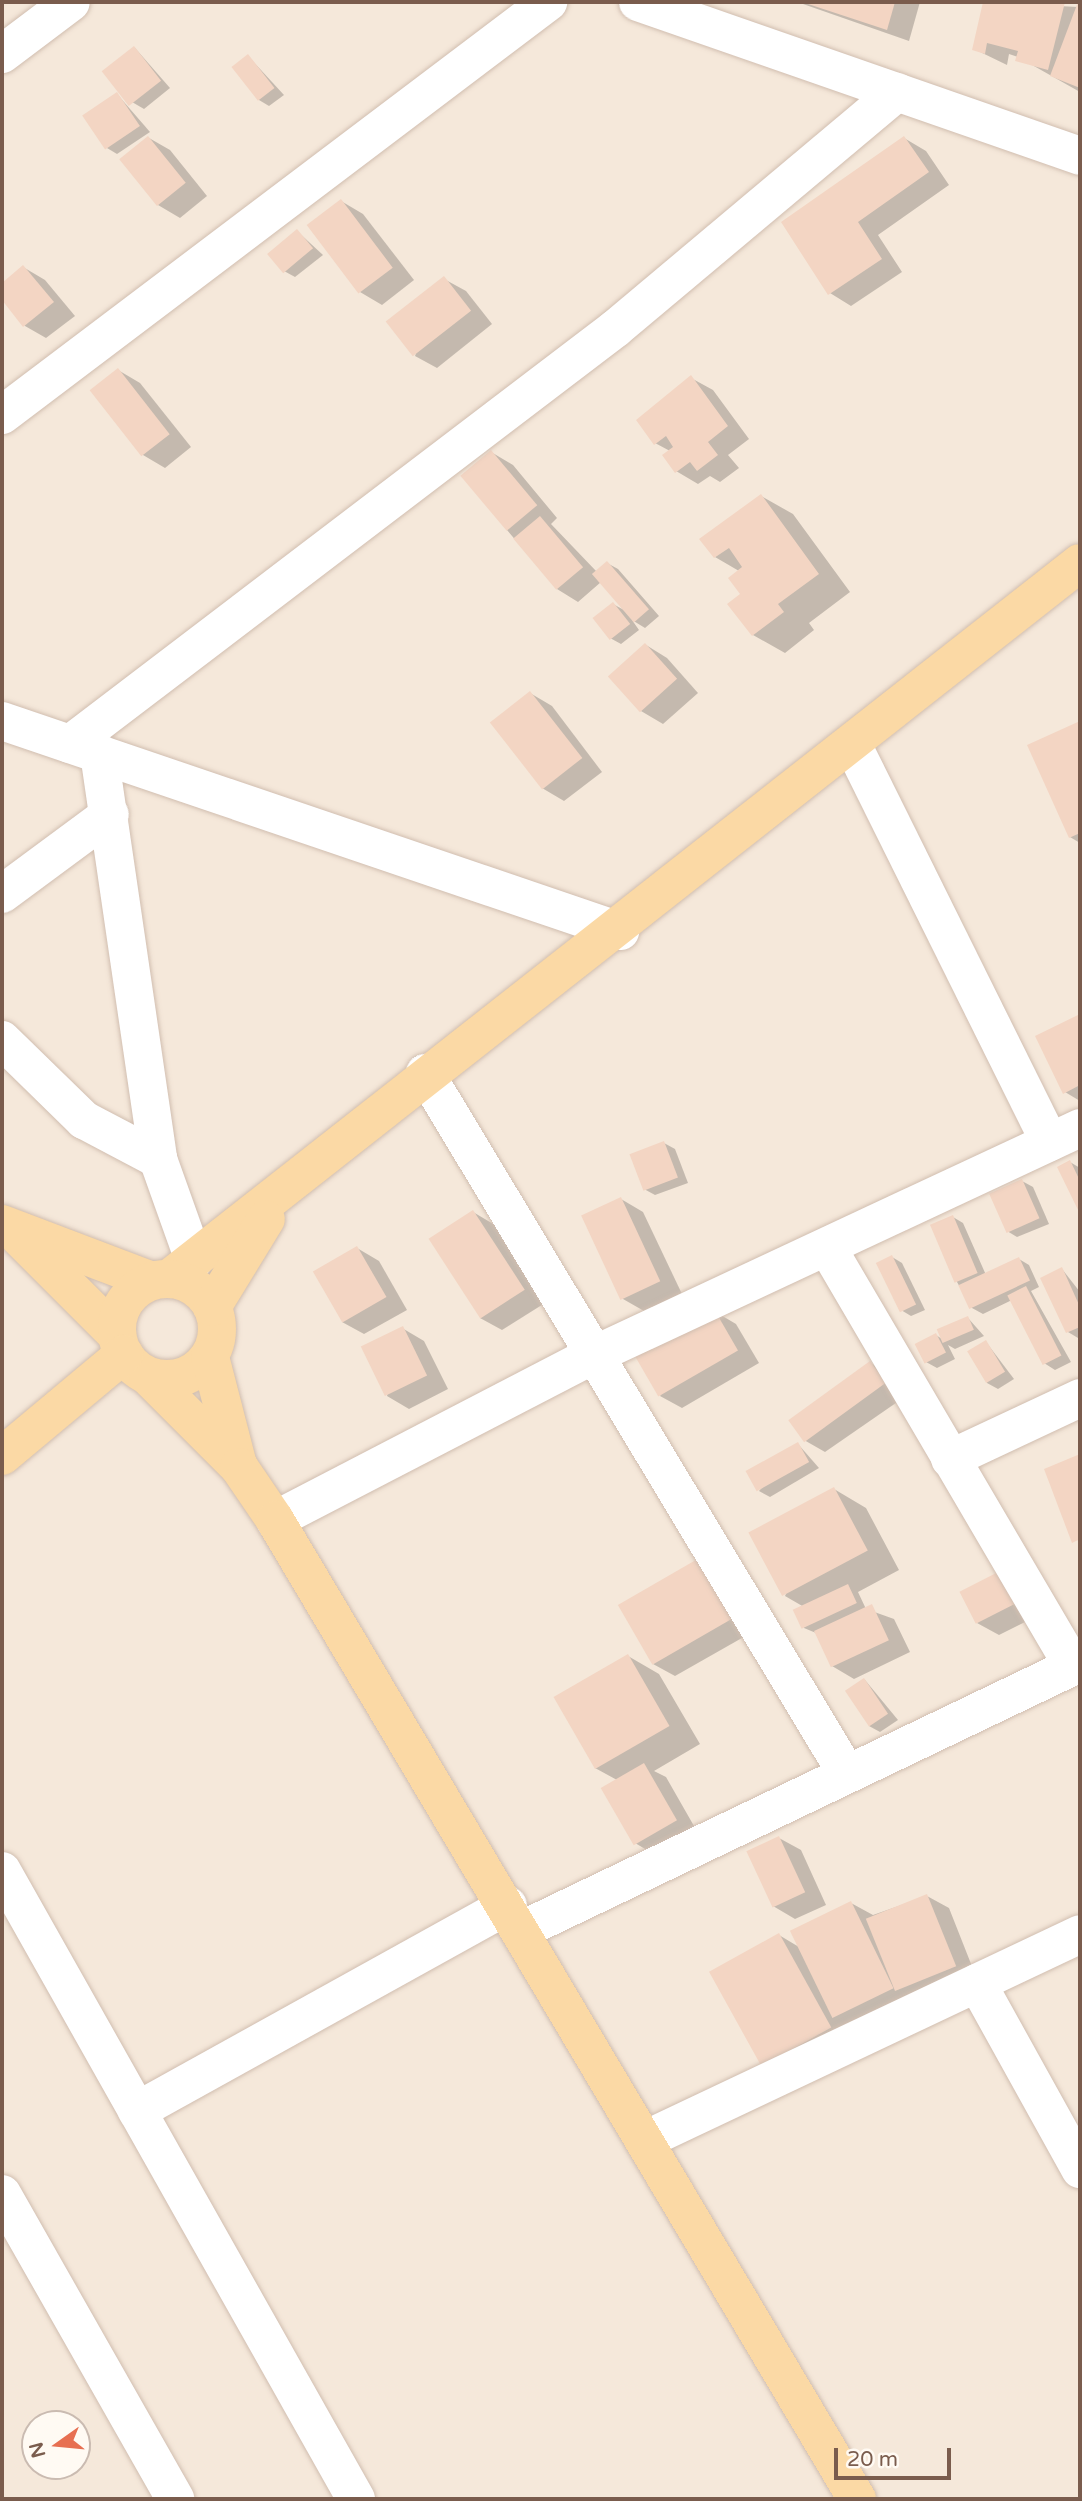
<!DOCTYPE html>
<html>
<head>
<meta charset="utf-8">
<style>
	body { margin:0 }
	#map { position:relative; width:1082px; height:2501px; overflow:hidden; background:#fdf6ec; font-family:"Varela Round",sans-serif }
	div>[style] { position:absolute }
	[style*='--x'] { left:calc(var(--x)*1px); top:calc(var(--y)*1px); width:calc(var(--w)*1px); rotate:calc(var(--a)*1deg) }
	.residential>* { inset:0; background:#f5e8da }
	.shadow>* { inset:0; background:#0003 }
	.building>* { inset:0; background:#f3d5c3; transform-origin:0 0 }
	.roads { filter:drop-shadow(0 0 2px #d1beb0) drop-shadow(0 0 2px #d1beb0) }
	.minor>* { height:38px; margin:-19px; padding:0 19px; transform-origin:19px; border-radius:19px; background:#fff }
	.major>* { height:38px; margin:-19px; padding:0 19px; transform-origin:19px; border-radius:19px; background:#fbd9a5 }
	.major>.ring { margin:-19px; padding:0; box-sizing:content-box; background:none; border:38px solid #fbd9a5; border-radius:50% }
	span { translate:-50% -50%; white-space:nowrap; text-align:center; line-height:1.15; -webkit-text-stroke:5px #fffaf3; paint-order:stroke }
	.frame { position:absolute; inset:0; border:4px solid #7a5c4d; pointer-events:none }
	.north { position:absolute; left:21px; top:2410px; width:70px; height:70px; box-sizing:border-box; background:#fffaf3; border:2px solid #cabbb1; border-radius:50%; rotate:255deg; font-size:19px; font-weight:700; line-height:28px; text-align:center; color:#7a5c4d }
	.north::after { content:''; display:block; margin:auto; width:24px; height:32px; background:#e76f51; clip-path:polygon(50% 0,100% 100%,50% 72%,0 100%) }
	.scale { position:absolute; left:834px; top:2448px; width:117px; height:32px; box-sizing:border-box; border:4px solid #7a5c4d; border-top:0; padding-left:9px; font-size:21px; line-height:24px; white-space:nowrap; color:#7a5c4d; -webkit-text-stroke:5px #fffaf3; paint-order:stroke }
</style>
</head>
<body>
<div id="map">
	<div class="residential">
		<i style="clip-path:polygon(evenodd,2px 2px,1080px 2px,1080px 2499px,2px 2499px,2px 2px,35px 2424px,77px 2424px,77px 2466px,35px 2466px,35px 2424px)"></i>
	</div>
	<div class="shadow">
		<i style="clip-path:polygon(920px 2px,909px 41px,803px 4px,804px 2px)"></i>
		<i style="clip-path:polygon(985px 2px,1078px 7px,1080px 2px,1080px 92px,1018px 57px,1009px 54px,1007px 65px,974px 49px)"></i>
		<i style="clip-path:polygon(135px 48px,170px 88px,144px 109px,132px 102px)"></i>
		<i style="clip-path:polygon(248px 56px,284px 95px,269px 106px,259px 100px)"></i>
		<i style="clip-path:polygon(117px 94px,150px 132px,117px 154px,107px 148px)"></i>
		<i style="clip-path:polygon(149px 138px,170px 150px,207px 196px,180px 218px,158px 205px)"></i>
		<i style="clip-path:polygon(904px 138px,926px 151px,949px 185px,878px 235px,902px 272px,851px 306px,830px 293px,783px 223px)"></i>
		<i style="clip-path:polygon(341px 201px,363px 214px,414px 280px,382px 305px,360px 292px)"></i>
		<i style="clip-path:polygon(297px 231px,323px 255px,295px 277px,284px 271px)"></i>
		<i style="clip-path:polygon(23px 267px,45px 280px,75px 316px,46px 338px,25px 326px,2px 298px,2px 285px)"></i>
		<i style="clip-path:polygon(444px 279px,466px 291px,492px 324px,437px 368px,415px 356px)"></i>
		<i style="clip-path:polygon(118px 370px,140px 383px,191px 447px,165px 468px,143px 455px)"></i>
		<i style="clip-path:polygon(691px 378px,713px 390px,749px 439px,728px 455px,739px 468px,720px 482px,710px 476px,698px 484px,676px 471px,670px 451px,655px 443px)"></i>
		<i style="clip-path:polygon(491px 452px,513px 465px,557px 518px,551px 524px,597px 572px,607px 563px,618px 569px,659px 616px,645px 628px,632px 620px,639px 630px,621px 644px,610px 638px,613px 604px,624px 610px,601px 582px,578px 602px,557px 589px,507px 530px)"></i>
		<i style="clip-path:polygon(761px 496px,793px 514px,850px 592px,809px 623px,814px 630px,785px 653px,753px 635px,739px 571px,715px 557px)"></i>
		<i style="clip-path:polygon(646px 645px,667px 658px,698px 693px,663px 724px,641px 711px,611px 676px)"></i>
		<i style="clip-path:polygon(530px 693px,552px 706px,602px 772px,564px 801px,542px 788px)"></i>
		<i style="clip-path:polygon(1080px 723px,1080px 843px,1070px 837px,1029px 746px)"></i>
		<i style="clip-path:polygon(1080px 1016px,1080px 1101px,1065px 1092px,1038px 1037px)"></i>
		<i style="clip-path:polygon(664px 1143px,675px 1149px,688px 1183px,655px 1195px,644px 1189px)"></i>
		<i style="clip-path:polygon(1070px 1162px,1080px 1168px,1080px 1210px,1060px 1168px)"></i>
		<i style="clip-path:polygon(1022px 1181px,1033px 1187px,1049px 1224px,1017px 1237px,1007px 1231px)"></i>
		<i style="clip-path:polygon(621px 1199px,643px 1212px,682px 1294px,644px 1311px,623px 1299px)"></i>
		<i style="clip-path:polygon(473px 1212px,495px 1225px,545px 1303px,502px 1330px,480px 1318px)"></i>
		<i style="clip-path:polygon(953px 1217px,963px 1223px,986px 1275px,1019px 1259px,1029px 1265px,1039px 1287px,1031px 1291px,1071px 1362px,1055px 1370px,1044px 1363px,1012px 1300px,983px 1314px,972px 1308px,957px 1282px)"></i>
		<i style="clip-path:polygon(357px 1248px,379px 1261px,407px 1310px,364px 1334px,342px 1322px)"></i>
		<i style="clip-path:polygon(892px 1257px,902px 1263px,925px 1310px,911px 1316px,901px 1310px)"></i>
		<i style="clip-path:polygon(1062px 1269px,1080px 1292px,1078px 1338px,1068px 1332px)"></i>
		<i style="clip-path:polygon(714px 1311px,736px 1324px,759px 1363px,682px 1408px,660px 1396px)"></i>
		<i style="clip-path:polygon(968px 1318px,984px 1336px,955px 1349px,948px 1345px,955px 1359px,937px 1368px,926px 1362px,936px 1335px,942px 1339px)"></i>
		<i style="clip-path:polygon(402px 1328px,424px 1341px,448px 1389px,409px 1409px,387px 1396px)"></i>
		<i style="clip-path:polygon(986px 1342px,1014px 1379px,998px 1389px,987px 1383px)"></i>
		<i style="clip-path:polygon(870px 1363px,892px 1376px,906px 1396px,825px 1452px,804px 1440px)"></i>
		<i style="clip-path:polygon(798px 1444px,819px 1468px,770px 1497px,759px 1491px)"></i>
		<i style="clip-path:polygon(1080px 1456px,1080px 1545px,1046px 1470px)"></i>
		<i style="clip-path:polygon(834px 1489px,866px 1508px,899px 1570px,858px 1592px,866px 1609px,894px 1619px,910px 1652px,854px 1679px,832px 1666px,816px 1633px,804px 1628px,804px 1607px,785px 1596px)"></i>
		<i style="clip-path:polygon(701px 1559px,756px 1630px,675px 1676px,653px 1664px)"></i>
		<i style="clip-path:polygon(1004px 1572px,1041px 1614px,999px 1635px,977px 1623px)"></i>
		<i style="clip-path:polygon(628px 1656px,659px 1674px,700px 1744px,654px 1771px,666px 1777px,698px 1833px,657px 1856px,635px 1843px,617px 1780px,595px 1768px)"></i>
		<i style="clip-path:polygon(865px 1680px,898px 1720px,880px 1732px,869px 1726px)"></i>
		<i style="clip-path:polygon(779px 1838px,801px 1850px,826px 1905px,795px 1919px,773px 1906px)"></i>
		<i style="clip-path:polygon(927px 1896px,949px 1908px,977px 1979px,793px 2083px,711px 1972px,779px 1935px,799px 1947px,851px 1903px,873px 1915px)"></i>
	</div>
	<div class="building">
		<i style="clip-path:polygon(802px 2px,895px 2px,887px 30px)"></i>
		<i style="clip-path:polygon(983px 2px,1065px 2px,1048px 70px,1015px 61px,1018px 51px,987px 43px,985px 54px,972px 50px)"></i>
		<i style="clip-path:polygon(1078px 2px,1080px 2px,1080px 88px,1050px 76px)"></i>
		<i style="left:134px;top:46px;width:44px;height:41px;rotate:52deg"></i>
		<i style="left:248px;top:54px;width:43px;height:21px;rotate:52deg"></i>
		<i style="left:117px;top:92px;width:41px;height:42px;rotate:56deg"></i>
		<i style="left:148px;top:136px;width:60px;height:37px;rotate:51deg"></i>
		<i style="clip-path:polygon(904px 136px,929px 172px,858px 222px,882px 259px,828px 295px,781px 222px)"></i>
		<i style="left:341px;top:199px;width:86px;height:43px;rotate:53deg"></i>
		<i style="left:297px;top:229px;width:25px;height:39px;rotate:50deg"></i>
		<i style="clip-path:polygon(23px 265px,54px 302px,23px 327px,2px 300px,2px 283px)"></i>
		<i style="left:444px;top:276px;width:44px;height:74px;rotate:52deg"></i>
		<i style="left:118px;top:368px;width:84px;height:36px;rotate:52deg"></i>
		<i style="clip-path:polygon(691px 375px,728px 426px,708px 442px,718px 455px,697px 471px,690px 462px,675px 473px,662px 455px,673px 447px,666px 436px,654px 445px,636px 420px)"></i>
		<i style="left:491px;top:450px;width:72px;height:40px;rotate:50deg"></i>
		<i style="clip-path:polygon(761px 494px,819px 574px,778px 604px,784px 612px,752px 636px,727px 604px,740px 594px,728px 578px,742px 567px,729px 548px,714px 558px,699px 539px)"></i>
		<i style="left:540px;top:516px;width:67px;height:35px;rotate:50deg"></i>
		<i style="left:607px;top:561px;width:64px;height:20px;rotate:49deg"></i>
		<i style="left:613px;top:602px;width:28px;height:26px;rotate:52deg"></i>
		<i style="left:645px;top:643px;width:48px;height:50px;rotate:48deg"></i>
		<i style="left:530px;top:691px;width:85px;height:51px;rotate:52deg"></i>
		<i style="clip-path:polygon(1080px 721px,1080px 833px,1069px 838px,1027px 745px)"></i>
		<i style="clip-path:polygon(1080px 1014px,1080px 1085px,1063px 1094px,1035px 1036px)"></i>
		<i style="left:664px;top:1141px;width:39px;height:37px;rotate:69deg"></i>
		<i style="clip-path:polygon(1070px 1160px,1080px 1181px,1080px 1214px,1057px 1167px)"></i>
		<i style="left:1022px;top:1179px;width:43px;height:36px;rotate:66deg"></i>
		<i style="left:621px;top:1197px;width:93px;height:44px;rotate:65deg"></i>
		<i style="left:473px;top:1210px;width:95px;height:53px;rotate:57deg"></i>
		<i style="left:953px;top:1215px;width:63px;height:25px;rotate:67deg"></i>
		<i style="left:357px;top:1246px;width:59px;height:51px;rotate:60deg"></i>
		<i style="left:892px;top:1255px;width:55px;height:18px;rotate:64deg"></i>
		<i style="left:1019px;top:1257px;width:26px;height:67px;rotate:65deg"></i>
		<i style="clip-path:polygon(1062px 1267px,1080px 1307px,1080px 1327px,1066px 1333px,1040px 1278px)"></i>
		<i style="left:1026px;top:1286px;width:78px;height:21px;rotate:63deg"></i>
		<i style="left:714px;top:1309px;width:48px;height:92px;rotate:60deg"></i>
		<i style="left:968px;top:1316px;width:15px;height:34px;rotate:67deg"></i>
		<i style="left:403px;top:1326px;width:55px;height:47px;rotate:64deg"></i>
		<i style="left:936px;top:1333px;width:22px;height:24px;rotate:63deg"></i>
		<i style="left:986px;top:1340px;width:37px;height:22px;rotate:59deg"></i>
		<i style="left:870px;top:1361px;width:27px;height:101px;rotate:54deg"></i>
		<i style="left:798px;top:1442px;width:23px;height:60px;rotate:61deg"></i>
		<i style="clip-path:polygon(1080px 1454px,1080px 1539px,1072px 1543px,1044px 1469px)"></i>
		<i style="left:834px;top:1487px;width:72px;height:97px;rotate:62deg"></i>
		<i style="left:701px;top:1557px;width:69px;height:96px;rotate:60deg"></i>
		<i style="left:1004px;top:1569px;width:36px;height:50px;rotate:63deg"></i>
		<i style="left:848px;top:1584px;width:21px;height:61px;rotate:65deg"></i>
		<i style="left:872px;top:1604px;width:40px;height:64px;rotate:65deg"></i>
		<i style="left:628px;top:1654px;width:83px;height:86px;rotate:60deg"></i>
		<i style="left:864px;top:1678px;width:43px;height:23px;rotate:56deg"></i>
		<i style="left:644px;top:1763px;width:66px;height:50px;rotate:60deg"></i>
		<i style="left:779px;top:1836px;width:62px;height:36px;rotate:65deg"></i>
		<i style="left:927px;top:1894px;width:78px;height:66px;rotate:68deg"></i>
		<i style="left:851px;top:1901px;width:97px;height:68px;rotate:64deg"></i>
		<i style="left:779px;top:1933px;width:108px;height:80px;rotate:61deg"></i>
	</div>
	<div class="roads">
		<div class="minor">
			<i style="--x:638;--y:2;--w:468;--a:19.2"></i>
			<i style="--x:2;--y:54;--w:86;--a:-37"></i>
			<i style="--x:2;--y:415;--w:685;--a:-37.1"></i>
			<i style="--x:2;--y:721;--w:653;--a:18.77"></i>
			<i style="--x:70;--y:744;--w:686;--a:-37.3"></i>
			<i style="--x:616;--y:328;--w:367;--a:-40"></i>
			<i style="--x:853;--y:746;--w:442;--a:63.6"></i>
			<i style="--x:99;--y:753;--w:410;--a:81.7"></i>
			<i style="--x:158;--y:1159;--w:107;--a:70.4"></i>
			<i style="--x:2;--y:894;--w:134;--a:-36.5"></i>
			<i style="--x:2;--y:1040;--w:115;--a:44.3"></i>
			<i style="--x:84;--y:1120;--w:84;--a:27.8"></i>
			<i style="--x:425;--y:1073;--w:818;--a:58.95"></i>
			<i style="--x:827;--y:1247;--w:486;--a:59.6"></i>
			<i style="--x:950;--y:1459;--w:144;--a:-25.1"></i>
			<i style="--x:275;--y:1520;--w:357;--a:-27.4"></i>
			<i style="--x:592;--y:1356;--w:539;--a:-25.04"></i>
			<i style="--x:2;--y:1871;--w:721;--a:60.59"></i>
			<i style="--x:522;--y:1930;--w:619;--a:-25.57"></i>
			<i style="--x:977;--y:1983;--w:213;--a:61"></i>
			<i style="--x:137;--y:2111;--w:424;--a:-29"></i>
			<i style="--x:647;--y:2139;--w:479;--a:-25.3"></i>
			<i style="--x:2;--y:2194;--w:351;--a:60.4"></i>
		</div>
		<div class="major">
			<i style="--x:2;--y:1224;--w:160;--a:20.8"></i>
			<i style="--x:19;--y:1237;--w:139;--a:45"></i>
			<i style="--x:170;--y:1278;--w:1157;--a:-38.16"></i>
			<i class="ring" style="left:117px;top:1279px;width:62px;height:62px"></i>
			<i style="--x:212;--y:1307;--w:103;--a:-58.5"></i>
			<i style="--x:210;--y:1357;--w:112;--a:75.5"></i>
			<i style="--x:148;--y:1376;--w:129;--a:45"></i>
			<i style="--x:239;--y:1467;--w:64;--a:55.8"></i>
			<i style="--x:275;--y:1520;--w:1139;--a:59.27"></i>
			<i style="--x:2;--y:1456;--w:159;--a:-39.9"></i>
		</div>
	</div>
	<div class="frame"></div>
	<div class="north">N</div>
	<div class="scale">20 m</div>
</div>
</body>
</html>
